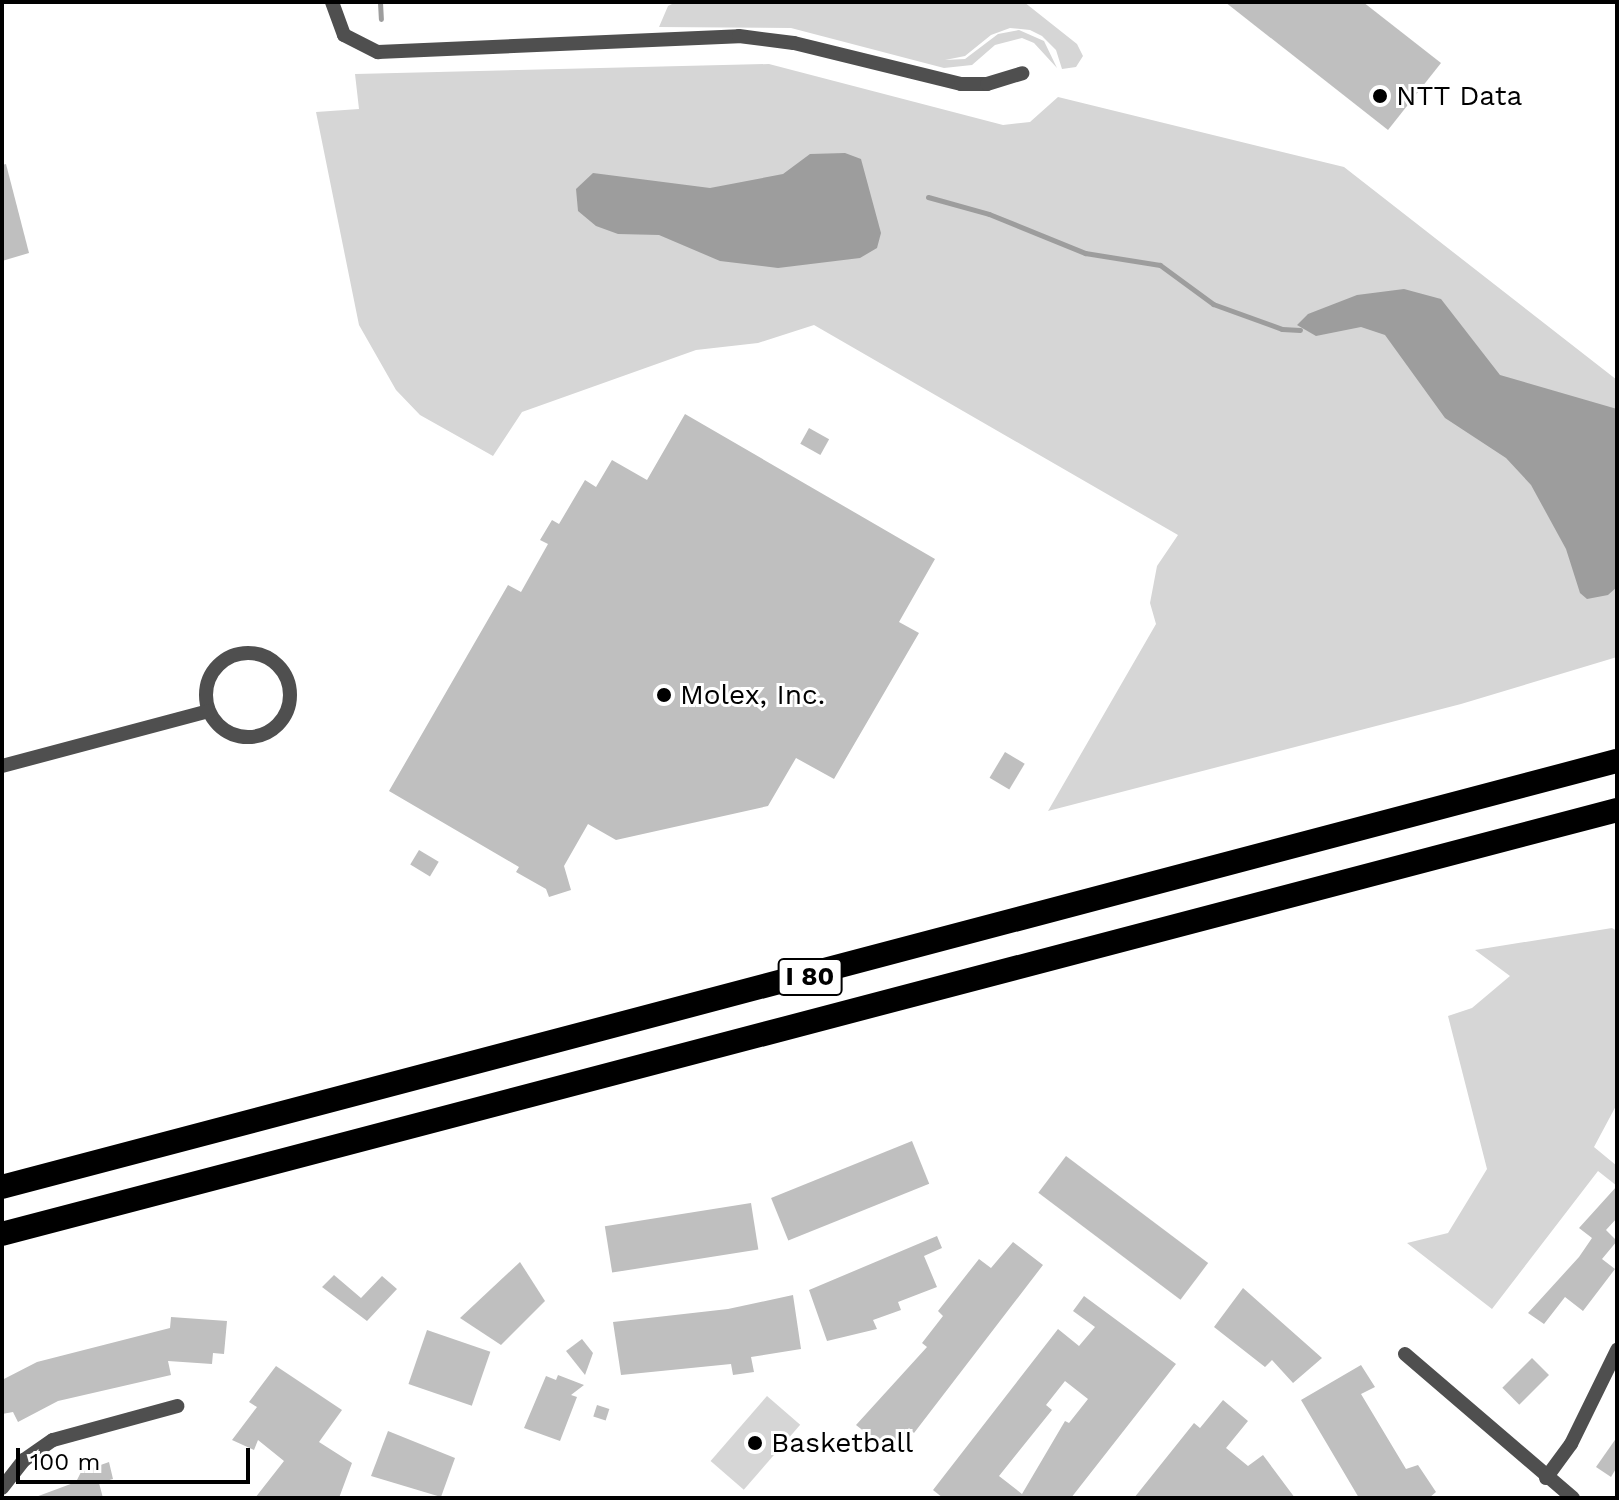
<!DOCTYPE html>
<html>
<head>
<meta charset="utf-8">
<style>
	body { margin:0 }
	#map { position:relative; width:1619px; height:1500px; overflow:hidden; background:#fff; font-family:"Work Sans",sans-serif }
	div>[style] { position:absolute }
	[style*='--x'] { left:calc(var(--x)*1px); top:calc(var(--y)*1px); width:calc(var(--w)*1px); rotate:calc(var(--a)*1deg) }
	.green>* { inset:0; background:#d6d6d6; transform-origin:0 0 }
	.water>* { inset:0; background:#9d9d9d }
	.stream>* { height:5px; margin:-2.5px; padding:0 2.5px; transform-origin:2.5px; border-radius:2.5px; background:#9d9d9d }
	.building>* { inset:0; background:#bfbfbf; transform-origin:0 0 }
	.minor>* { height:14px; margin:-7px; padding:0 7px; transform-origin:7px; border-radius:7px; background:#4f4f4f }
	.minor>.ring { margin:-7px; padding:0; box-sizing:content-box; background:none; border:14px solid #4f4f4f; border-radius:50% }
	.motorway>* { height:24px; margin:-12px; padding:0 12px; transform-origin:12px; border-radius:12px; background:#000 }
	.dots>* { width:22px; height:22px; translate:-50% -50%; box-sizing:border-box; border:4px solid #fff; border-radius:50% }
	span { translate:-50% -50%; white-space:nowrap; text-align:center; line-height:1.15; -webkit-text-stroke:6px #fff; paint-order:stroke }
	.shield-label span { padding:2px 6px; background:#fff; border:2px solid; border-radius:6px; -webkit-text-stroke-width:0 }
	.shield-label { font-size:26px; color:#000; font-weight:700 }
	.poi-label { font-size:28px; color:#000 }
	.left { translate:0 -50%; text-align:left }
	.frame { position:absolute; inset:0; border:4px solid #000; pointer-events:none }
	.scale { position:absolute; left:16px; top:1448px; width:234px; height:36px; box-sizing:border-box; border:4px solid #000; border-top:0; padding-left:10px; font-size:24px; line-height:28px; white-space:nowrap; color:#000; -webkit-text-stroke:6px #fff; paint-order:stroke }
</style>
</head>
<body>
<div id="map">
	<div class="green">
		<i style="clip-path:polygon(676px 2px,1024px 2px,1077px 44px,1083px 56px,1076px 67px,1062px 69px,1056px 50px,1042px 36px,1030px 30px,1010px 28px,991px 35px,965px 56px,945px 60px,965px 59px,998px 34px,1019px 30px,1044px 41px,1057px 68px,1034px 43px,1022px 38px,995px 45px,972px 65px,944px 68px,791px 28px,659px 27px,668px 6px)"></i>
		<i style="clip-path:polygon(769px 64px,1003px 125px,1030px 122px,1058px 97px,1344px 167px,1617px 380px,1617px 657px,1461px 704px,1048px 811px,1156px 624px,1150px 603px,1157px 566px,1178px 535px,814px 325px,758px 343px,696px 350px,522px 412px,493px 456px,420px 415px,396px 390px,359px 325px,316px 112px,359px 109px,355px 74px)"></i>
		<i style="clip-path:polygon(1612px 928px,1617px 931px,1617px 1104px,1594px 1147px,1617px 1166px,1617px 1186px,1598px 1171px,1492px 1309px,1407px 1243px,1448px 1233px,1487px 1169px,1448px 1016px,1472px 1008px,1510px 976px,1475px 950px)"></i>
		<i style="left:767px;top:1396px;width:44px;height:86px;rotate:41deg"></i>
	</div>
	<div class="water">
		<i style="clip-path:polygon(845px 153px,861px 159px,881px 233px,877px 248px,860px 258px,778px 268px,720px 261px,659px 235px,618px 234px,596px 226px,578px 211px,576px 189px,593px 173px,710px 188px,783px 174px,810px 154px)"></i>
		<i style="clip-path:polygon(1404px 289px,1441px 299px,1500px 375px,1617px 409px,1617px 587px,1608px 595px,1587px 599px,1580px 593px,1566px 549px,1531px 485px,1506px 458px,1445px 418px,1385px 335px,1361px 327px,1316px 336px,1297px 325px,1308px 314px,1357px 295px)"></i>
	</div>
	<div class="stream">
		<i style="--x:380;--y:2;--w:17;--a:87"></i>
		<i style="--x:928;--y:197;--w:63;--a:15.6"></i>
		<i style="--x:989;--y:214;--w:104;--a:22.1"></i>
		<i style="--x:1085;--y:253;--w:76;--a:9.1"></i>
		<i style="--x:1160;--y:265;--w:66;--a:36.3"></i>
		<i style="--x:1213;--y:304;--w:73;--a:19.9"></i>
		<i style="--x:1282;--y:329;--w:18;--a:3"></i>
	</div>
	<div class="building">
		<i style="clip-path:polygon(1225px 2px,1363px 2px,1441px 63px,1388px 130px)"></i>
		<i style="clip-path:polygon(6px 164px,29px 253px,2px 261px,2px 165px)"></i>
		<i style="clip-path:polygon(685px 414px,935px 559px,899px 622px,919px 633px,834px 779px,796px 758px,768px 806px,616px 840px,588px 824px,564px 866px,571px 890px,549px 897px,546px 889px,516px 872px,519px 867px,389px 791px,508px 585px,521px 592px,548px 544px,540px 540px,552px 520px,559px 524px,585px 480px,596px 487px,612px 460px,647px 480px)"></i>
		<i style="left:809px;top:428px;width:23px;height:18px;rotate:29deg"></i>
		<i style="left:1005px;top:752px;width:23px;height:30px;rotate:31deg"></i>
		<i style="left:419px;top:850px;width:23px;height:17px;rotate:31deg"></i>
		<i style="left:912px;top:1141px;width:46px;height:152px;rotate:68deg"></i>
		<i style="left:1066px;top:1156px;width:178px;height:46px;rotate:37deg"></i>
		<i style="clip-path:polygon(1617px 1186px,1617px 1218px,1606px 1230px,1617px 1241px,1602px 1259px,1615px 1269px,1583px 1311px,1565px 1297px,1544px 1324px,1528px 1313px,1579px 1257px,1592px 1238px,1579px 1228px)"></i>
		<i style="left:751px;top:1203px;width:47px;height:148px;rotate:81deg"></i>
		<i style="clip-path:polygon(937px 1236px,942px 1248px,924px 1256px,937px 1287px,898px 1302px,901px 1310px,873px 1320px,877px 1329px,827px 1341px,809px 1290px)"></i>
		<i style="clip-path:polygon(1013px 1242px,1043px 1265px,914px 1433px,909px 1428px,890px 1452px,856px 1425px,927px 1347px,922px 1343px,943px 1316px,938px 1311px,979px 1259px,991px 1268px)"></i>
		<i style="clip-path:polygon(520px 1262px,545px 1301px,501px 1345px,460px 1318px)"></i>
		<i style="clip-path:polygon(334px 1275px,361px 1298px,382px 1276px,397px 1289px,367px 1321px,322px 1287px)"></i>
		<i style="clip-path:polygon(1243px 1288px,1322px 1358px,1293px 1383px,1272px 1360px,1265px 1367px,1214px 1327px)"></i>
		<i style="clip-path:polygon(793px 1295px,801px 1349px,751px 1357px,754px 1372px,733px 1375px,731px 1364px,621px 1375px,613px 1322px,728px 1309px)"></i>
		<i style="clip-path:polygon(evenodd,1084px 1296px,1176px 1364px,1071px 1498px,943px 1498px,933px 1490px,1058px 1329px,1079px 1346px,1095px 1327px,1073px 1311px,1084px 1296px,1065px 1381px,1088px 1399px,1069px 1423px,1065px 1421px,1022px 1494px,999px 1476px,1052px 1410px,1046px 1405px,1065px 1381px)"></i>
		<i style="clip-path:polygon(171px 1317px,227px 1321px,224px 1354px,213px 1353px,212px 1364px,168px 1361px,171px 1375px,58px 1401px,18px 1422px,13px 1412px,2px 1414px,2px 1380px,37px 1362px,170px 1328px)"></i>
		<i style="left:427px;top:1330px;width:67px;height:57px;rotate:19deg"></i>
		<i style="clip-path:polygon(582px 1339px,593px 1353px,585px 1375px,566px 1351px)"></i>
		<i style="left:1532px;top:1358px;width:24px;height:42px;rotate:45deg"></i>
		<i style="clip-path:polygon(1361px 1365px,1375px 1387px,1361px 1394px,1406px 1469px,1418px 1465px,1436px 1492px,1429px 1498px,1359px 1498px,1301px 1400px)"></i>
		<i style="clip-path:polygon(276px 1366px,342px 1410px,319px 1442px,352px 1463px,339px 1498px,255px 1498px,284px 1461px,258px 1440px,254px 1450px,232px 1440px,257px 1407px,249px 1402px)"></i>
		<i style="clip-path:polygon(558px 1375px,584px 1385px,571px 1395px,577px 1397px,560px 1441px,524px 1428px,546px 1376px,556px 1380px)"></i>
		<i style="clip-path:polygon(1223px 1400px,1248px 1421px,1226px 1448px,1248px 1466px,1263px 1455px,1295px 1498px,1134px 1498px,1194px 1423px,1200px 1428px)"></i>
		<i style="left:597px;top:1405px;width:13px;height:12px;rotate:18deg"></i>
		<i style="clip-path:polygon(388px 1431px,455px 1458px,441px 1497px,371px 1476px)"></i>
		<i style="clip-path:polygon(1617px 1437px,1617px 1467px,1611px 1477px,1596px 1467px)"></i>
		<i style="clip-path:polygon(109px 1462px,113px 1479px,99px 1483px,103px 1498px,33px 1498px,76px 1482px,81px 1472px)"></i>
	</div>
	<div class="minor">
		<i style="--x:332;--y:2;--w:35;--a:70"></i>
		<i style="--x:344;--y:35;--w:38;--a:27"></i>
		<i style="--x:378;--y:52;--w:361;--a:-2.5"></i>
		<i style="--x:739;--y:36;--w:55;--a:7.3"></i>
		<i style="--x:794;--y:43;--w:172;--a:13.8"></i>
		<i style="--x:961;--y:84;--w:26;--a:0"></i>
		<i style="--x:987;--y:84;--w:37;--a:-17"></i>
		<i class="ring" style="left:206px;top:653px;width:70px;height:70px"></i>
		<i style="--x:2;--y:766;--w:214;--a:-14.9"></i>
		<i style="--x:1405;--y:1354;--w:221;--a:40.6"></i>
		<i style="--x:1546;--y:1478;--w:42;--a:-53.7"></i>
		<i style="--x:1571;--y:1444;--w:105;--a:-63.9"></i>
		<i style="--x:2;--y:1488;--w:36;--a:-52"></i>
		<i style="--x:24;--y:1460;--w:35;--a:-35"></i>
		<i style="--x:53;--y:1440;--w:129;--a:-15.3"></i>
	</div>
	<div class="motorway">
		<i style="--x:2;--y:1187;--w:1670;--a:-14.78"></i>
		<i style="--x:2;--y:1234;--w:1670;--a:-14.71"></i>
	</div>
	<div class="dots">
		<i style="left:1380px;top:96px;background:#000"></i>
		<i style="left:664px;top:695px;background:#000"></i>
		<i style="left:755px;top:1443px;background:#000"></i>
	</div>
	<div class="shield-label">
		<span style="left:810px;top:977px">I 80</span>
	</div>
	<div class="poi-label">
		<span class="left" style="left:1396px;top:96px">NTT Data</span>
		<span class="left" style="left:680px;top:695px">Molex, Inc.</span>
		<span class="left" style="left:771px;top:1443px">Basketball</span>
	</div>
	<div class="frame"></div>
	<div class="scale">100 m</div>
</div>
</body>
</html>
